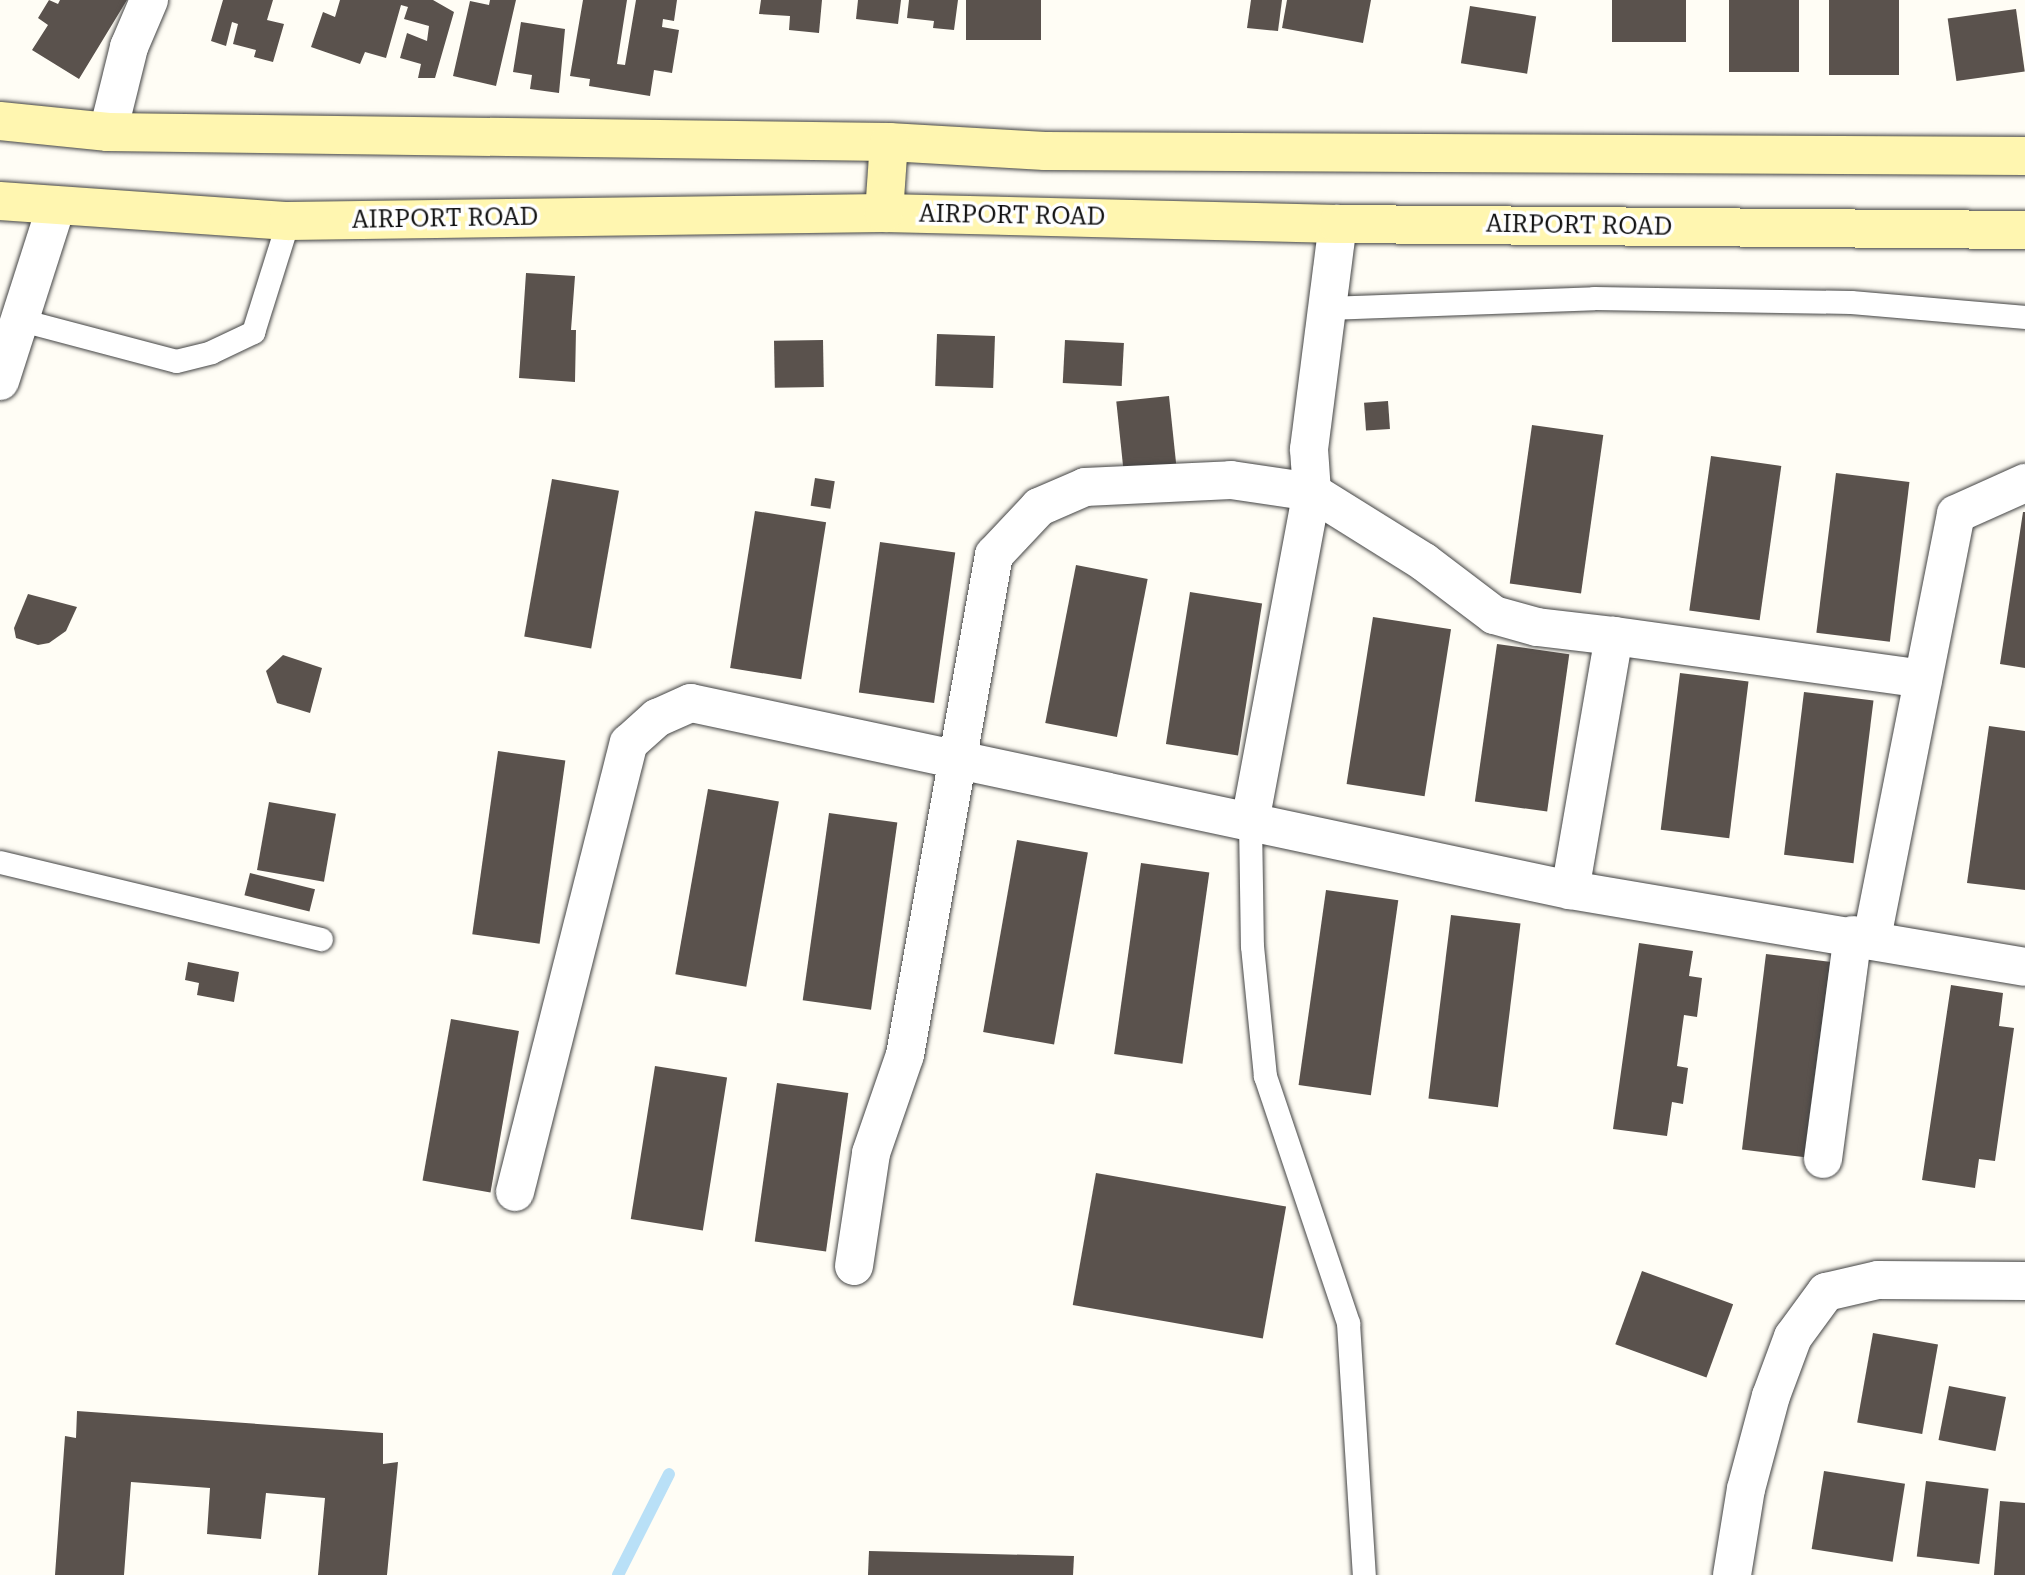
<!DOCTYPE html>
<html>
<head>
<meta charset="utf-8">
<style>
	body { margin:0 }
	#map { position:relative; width:2025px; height:1575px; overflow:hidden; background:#fffdf5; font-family:"Roboto Serif",serif }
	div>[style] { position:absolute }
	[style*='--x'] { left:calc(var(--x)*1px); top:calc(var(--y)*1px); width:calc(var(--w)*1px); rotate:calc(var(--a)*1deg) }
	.stream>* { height:12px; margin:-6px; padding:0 6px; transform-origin:6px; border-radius:6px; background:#b9e0f7 }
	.building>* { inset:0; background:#5a524d; transform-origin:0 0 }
	.roads { filter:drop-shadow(0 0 2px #444) drop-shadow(0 0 2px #444) }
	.service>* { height:23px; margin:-11.5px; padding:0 11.5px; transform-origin:11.5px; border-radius:11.5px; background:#fff }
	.minor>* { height:38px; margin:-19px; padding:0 19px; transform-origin:19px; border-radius:19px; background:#fff }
	.secondary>* { height:38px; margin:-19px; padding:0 19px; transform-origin:19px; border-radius:19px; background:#fff6b0 }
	span { translate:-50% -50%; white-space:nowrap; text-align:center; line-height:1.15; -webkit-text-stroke:7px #fff; paint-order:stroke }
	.street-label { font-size:24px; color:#111 }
</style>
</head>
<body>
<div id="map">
	<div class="stream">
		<i style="--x:618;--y:1575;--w:113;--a:-63.2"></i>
	</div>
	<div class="building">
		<i style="clip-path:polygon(49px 0,58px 4px,60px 0,127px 0,79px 79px,32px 50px,48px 25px,38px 18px)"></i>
		<i style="clip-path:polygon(223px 0,273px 0,267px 20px,284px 24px,273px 62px,254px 57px,256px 50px,233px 44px,238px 24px,232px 22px,226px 46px,211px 41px)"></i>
		<i style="clip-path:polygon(340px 0,433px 0,454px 12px,435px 78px,418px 78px,421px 64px,400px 58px,407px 33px,427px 41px,429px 26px,404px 19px,408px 7px,401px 5px,386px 58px,365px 52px,360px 64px,311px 47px,323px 12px,335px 17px)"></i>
		<i style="clip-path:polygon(490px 0,516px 0,496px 86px,453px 76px,470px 1px,489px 5px)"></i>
		<i style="clip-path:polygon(583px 0,627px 0,617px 64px,625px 65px,636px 0,677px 0,674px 21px,663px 19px,662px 27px,679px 30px,672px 73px,654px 70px,650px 96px,589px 86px,590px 79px,570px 76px)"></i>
		<i style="clip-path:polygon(761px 0,822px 0,819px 33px,789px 30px,790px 16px,759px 14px)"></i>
		<i style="clip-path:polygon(858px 0,901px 0,898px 24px,856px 19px)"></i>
		<i style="clip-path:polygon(909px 0,958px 0,954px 30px,933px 28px,934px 21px,907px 18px)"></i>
		<i style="left:966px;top:0;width:75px;height:40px"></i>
		<i style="clip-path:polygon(1251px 0,1282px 0,1278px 31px,1247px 28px)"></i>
		<i style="clip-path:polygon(1287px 0,1371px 0,1363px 43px,1282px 28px)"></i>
		<i style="left:1612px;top:0;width:74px;height:42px"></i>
		<i style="left:1729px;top:0;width:70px;height:72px"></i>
		<i style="left:1829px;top:0;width:70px;height:75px"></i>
		<i style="left:1470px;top:6px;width:67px;height:58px;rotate:9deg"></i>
		<i style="left:2016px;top:9px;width:63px;height:69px;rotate:82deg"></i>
		<i style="clip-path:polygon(521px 22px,565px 29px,559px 93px,530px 89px,532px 75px,513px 72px)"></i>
		<i style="clip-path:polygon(526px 273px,575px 276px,571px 330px,576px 330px,575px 382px,519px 378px)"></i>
		<i style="left:937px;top:334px;width:58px;height:52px;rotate:2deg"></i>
		<i style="left:823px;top:340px;width:47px;height:49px;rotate:89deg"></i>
		<i style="left:1065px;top:340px;width:59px;height:43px;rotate:3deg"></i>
		<i style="left:1169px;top:396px;width:72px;height:53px;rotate:84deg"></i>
		<i style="left:1388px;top:401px;width:28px;height:24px;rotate:86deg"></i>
		<i style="left:1532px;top:425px;width:72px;height:160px;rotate:8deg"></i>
		<i style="left:1711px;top:456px;width:71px;height:156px;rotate:8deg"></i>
		<i style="left:1836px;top:473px;width:74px;height:161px;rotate:7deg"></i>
		<i style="left:815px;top:478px;width:20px;height:28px;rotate:9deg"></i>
		<i style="left:552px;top:479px;width:68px;height:160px;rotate:10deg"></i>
		<i style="left:755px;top:511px;width:72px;height:159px;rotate:9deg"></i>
		<i style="clip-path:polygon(2023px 512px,2025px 512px,2025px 668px,2000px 664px)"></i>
		<i style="left:880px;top:542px;width:76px;height:152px;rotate:8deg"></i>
		<i style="left:1076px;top:565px;width:73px;height:161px;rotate:11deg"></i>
		<i style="left:1190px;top:592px;width:73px;height:154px;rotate:9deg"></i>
		<i style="clip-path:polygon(28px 594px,77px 607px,66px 631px,49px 643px,38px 645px,16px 638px,14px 628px)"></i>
		<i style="left:1373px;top:617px;width:79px;height:169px;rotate:9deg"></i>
		<i style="left:1497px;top:644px;width:73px;height:159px;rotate:8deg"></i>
		<i style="clip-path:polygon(283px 655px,322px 668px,310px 713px,277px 703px,266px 671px)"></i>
		<i style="left:1680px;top:673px;width:69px;height:158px;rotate:7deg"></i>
		<i style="left:1804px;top:692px;width:70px;height:164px;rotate:7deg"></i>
		<i style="clip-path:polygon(1989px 726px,2025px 731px,2025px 890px,1967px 883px)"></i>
		<i style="left:498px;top:751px;width:68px;height:185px;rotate:8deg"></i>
		<i style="left:708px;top:789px;width:72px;height:188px;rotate:10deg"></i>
		<i style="left:269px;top:802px;width:68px;height:69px;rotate:10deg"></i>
		<i style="left:829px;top:813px;width:69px;height:189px;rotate:8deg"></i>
		<i style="left:1017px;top:840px;width:72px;height:195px;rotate:10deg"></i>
		<i style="left:1141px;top:863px;width:69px;height:193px;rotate:8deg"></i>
		<i style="left:250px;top:873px;width:67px;height:23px;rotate:14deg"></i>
		<i style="left:1326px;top:890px;width:73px;height:197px;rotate:8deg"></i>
		<i style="left:1451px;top:915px;width:70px;height:185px;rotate:7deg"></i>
		<i style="clip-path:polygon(1639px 943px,1693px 951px,1689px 976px,1702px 978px,1697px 1017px,1684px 1015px,1677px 1066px,1688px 1068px,1683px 1104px,1672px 1102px,1667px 1136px,1613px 1129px)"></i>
		<i style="left:1766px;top:954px;width:68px;height:197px;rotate:7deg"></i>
		<i style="clip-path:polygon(188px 962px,239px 972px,234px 1002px,197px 995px,199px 983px,185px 980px)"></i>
		<i style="clip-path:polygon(1951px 985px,2003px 993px,1999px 1026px,2014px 1028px,1995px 1161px,1979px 1159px,1975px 1188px,1922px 1180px)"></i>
		<i style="left:451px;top:1019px;width:69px;height:164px;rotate:10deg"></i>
		<i style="left:655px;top:1066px;width:73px;height:155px;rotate:9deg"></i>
		<i style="left:777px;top:1083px;width:72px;height:160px;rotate:8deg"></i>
		<i style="left:1096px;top:1173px;width:193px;height:134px;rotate:10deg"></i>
		<i style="left:1642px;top:1271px;width:97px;height:78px;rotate:20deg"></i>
		<i style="left:1873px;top:1333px;width:66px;height:91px;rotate:10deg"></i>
		<i style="left:1949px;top:1386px;width:58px;height:55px;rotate:11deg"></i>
		<i style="clip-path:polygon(77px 1411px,383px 1433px,383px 1464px,398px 1462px,387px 1575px,318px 1575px,325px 1498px,266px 1493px,261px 1539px,207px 1534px,210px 1488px,131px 1482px,124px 1575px,55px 1575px,65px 1436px,76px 1438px)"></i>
		<i style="left:1824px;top:1471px;width:82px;height:79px;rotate:9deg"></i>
		<i style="left:1926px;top:1481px;width:63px;height:76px;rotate:7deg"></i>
		<i style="clip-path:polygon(2000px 1501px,2025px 1503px,2025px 1575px,1994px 1575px)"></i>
		<i style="clip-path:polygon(869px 1551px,1074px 1556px,1073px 1575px,868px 1575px)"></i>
	</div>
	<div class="roads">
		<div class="service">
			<i style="--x:1327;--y:308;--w:267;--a:-2.1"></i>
			<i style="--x:1594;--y:298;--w:257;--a:0.9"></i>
			<i style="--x:1851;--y:302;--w:175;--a:4.9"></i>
			<i style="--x:21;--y:320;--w:160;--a:14.8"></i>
			<i style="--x:176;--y:361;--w:36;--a:-14"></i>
			<i style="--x:211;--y:352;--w:47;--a:-25.5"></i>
			<i style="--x:253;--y:332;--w:116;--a:-72.5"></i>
			<i style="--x:1250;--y:822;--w:124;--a:89.1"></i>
			<i style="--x:1252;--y:946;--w:131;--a:84.3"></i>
			<i style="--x:1265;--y:1076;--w:261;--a:71.4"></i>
			<i style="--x:1348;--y:1323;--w:253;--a:86.4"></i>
			<i style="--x:0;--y:862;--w:330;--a:13.5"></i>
		</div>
		<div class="minor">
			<i style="--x:108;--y:132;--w:88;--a:-76.1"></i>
			<i style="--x:129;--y:47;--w:51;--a:-66.9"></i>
			<i style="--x:0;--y:381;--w:183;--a:-72.2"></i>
			<i style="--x:1614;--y:636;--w:312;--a:7.9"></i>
			<i style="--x:1250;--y:822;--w:336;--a:-79.4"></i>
			<i style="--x:1312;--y:492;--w:43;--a:-94"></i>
			<i style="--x:1309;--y:449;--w:227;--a:-82.7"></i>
			<i style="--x:1872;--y:938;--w:432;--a:-78.8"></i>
			<i style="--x:1956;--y:514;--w:76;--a:-24.2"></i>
			<i style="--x:1823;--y:1159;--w:226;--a:-82.4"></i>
			<i style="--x:515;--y:1192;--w:463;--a:-75.8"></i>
			<i style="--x:629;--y:743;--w:38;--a:-42"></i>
			<i style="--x:657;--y:718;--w:37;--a:-24"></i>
			<i style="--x:691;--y:703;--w:899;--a:12.01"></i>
			<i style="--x:1570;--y:890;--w:461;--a:9.6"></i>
			<i style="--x:854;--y:1266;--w:114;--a:-81.4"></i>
			<i style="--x:871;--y:1153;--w:104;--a:-70.9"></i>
			<i style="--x:905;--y:1055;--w:508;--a:-79.91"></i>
			<i style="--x:994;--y:555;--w:66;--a:-46.8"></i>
			<i style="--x:1039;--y:507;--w:50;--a:-23.5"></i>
			<i style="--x:1085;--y:487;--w:146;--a:-2.7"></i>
			<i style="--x:1231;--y:480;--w:82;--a:8.4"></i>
			<i style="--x:1312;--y:492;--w:132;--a:32"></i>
			<i style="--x:1424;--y:562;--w:88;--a:37.1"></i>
			<i style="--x:1494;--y:615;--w:45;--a:15.6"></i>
			<i style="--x:1537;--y:627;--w:78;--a:6.7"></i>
			<i style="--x:1614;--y:636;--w:258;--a:99.8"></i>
			<i style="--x:1732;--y:1575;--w:87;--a:-80.8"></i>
			<i style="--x:1746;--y:1489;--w:96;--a:-75"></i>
			<i style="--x:1771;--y:1396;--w:63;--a:-69.6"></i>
			<i style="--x:1793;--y:1337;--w:56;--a:-53.7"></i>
			<i style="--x:1826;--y:1292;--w:53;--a:-13"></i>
			<i style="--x:1878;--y:1280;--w:147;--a:0.4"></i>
		</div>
		<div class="secondary">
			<i style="--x:0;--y:121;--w:109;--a:5.8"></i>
			<i style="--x:108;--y:132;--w:781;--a:0.73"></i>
			<i style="--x:889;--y:142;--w:156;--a:3.3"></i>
			<i style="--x:1045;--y:151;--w:980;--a:0.29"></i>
			<i style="--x:0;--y:201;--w:289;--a:4"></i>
			<i style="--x:288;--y:221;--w:596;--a:-0.77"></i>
			<i style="--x:884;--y:213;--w:454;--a:1.4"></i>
			<i style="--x:1338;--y:224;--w:687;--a:0.5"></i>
			<i style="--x:884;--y:213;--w:71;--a:-86"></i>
		</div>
	</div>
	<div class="street-label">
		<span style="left:1012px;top:216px;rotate:1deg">AIRPORT ROAD</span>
		<span style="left:445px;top:219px;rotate:-1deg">AIRPORT ROAD</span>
		<span style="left:1579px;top:226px;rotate:1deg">AIRPORT ROAD</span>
	</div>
</div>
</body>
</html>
